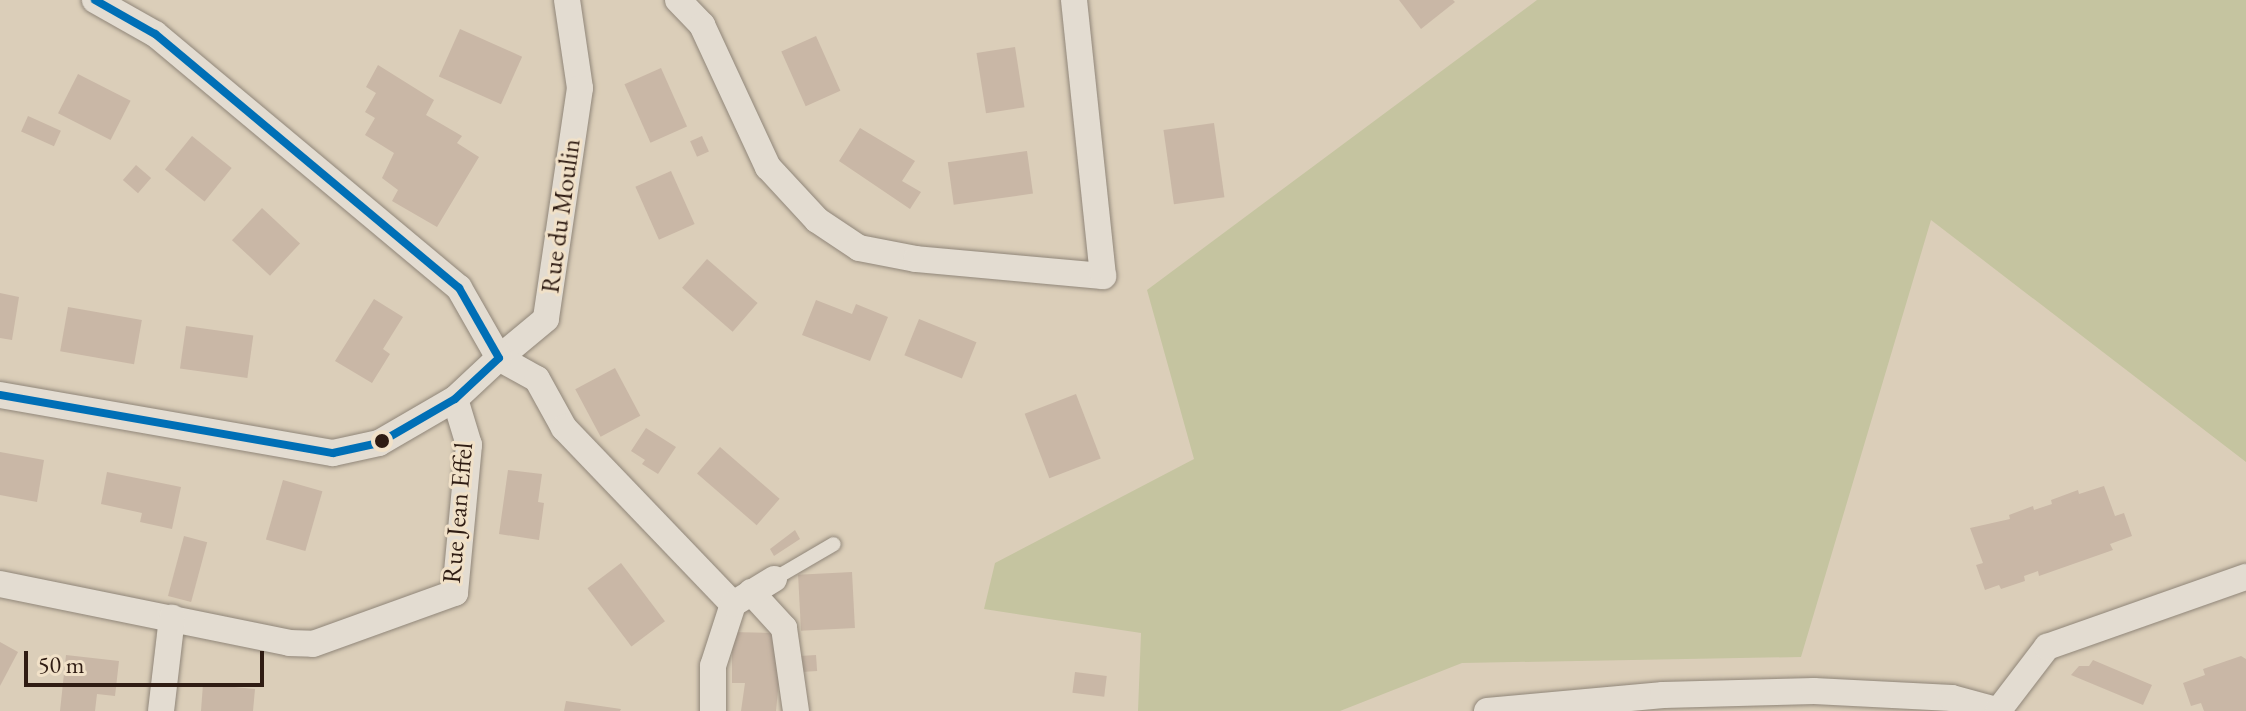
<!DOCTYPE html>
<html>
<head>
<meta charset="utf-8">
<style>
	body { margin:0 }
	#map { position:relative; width:2246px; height:711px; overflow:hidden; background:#dbceb9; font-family:"EB Garamond",serif }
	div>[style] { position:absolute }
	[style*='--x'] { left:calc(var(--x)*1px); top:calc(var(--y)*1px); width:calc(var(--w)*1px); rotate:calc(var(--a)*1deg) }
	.green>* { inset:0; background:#c5c4a0 }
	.building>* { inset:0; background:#c9b7a6; transform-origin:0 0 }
	.roads { filter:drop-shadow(0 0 2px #908679) drop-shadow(0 0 2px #908679) }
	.service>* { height:14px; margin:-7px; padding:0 7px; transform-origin:7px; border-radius:7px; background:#e3dcd1 }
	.minor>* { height:26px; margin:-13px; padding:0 13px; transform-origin:13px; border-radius:13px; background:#e3dcd1 }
	.bus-1>* { height:8px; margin:-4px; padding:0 4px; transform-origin:4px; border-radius:4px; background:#006fb6 }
	.dots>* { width:22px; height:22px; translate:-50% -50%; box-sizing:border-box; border:4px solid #f1e1c8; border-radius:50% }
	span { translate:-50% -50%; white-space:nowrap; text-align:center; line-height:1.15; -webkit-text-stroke:6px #f1e1c8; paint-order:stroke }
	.street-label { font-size:26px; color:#2f1c13 }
	.scale { position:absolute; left:24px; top:651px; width:240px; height:36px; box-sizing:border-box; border:4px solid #2f1c13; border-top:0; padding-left:10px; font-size:24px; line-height:28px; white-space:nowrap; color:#2f1c13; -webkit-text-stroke:6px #f1e1c8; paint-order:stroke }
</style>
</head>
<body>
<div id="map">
	<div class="green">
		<i style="clip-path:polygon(1537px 0,2246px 0,2246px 462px,1931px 220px,1801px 657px,1462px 663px,1340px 711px,1138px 711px,1141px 633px,984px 609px,995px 563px,1194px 459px,1147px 290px)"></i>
	</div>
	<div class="building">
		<i style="clip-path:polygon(1399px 0,1453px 0,1455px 2px,1421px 29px)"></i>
		<i style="left:460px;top:29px;width:68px;height:52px;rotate:24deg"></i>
		<i style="left:816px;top:36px;width:60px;height:38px;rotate:66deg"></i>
		<i style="left:1015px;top:47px;width:61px;height:39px;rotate:81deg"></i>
		<i style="clip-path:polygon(378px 65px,434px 100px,426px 115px,462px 136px,457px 143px,479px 157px,437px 227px,392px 201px,398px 190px,382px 178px,394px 153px,365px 135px,375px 118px,365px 112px,376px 93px,366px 87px)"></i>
		<i style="left:661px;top:68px;width:64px;height:40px;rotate:66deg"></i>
		<i style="left:78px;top:74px;width:59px;height:44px;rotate:27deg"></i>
		<i style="left:28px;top:116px;width:36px;height:17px;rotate:24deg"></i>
		<i style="left:1214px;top:123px;width:75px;height:51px;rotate:82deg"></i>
		<i style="clip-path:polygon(860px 128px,915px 161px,902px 181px,921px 192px,910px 209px,839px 161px)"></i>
		<i style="left:192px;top:136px;width:51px;height:43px;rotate:39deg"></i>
		<i style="left:702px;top:136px;width:17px;height:13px;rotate:66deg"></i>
		<i style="left:1027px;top:151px;width:43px;height:80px;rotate:82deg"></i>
		<i style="left:136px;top:165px;width:20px;height:20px;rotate:41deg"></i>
		<i style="left:671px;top:171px;width:58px;height:39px;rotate:66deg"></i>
		<i style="left:262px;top:208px;width:52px;height:44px;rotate:43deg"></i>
		<i style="left:707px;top:259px;width:67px;height:38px;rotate:41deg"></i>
		<i style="clip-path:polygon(0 293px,19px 297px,12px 340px,0 338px)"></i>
		<i style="clip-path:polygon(374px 299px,403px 317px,383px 349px,390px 354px,372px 383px,335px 361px)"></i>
		<i style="clip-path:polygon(816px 300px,852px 314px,856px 304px,888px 317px,870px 361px,802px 335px)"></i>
		<i style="left:68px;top:307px;width:75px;height:45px;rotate:10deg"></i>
		<i style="left:919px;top:319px;width:62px;height:39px;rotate:22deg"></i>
		<i style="left:186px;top:326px;width:68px;height:43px;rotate:8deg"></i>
		<i style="left:615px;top:368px;width:54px;height:45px;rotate:62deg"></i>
		<i style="left:1076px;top:394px;width:69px;height:55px;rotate:69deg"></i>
		<i style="clip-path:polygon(646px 428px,676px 447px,658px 474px,642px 464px,645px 460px,631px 451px)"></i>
		<i style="left:720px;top:447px;width:79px;height:35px;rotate:41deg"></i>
		<i style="clip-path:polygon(0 452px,44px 460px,37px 502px,0 495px)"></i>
		<i style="clip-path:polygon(508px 470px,542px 474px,538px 502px,544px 503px,539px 540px,499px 534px)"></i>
		<i style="clip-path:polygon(107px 472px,181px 487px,172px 529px,140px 522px,142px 513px,101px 504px)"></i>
		<i style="left:283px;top:480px;width:41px;height:62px;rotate:16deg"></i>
		<i style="clip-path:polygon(2104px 486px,2115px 516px,2124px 513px,2132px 536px,2110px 544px,2113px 550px,2039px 576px,2038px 571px,2024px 576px,2025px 581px,2001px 589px,1999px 585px,1985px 590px,1976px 565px,1983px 563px,1970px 528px,2010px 519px,2009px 515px,2033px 506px,2034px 510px,2052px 504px,2051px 500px,2078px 490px,2079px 494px)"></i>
		<i style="clip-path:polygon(795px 530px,800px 539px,774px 556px,770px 549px)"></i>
		<i style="left:184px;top:536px;width:24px;height:62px;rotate:15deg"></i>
		<i style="left:621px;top:563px;width:73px;height:42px;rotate:53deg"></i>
		<i style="left:852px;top:572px;width:56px;height:54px;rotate:87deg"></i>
		<i style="clip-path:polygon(732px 632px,772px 633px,780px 670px,776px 711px,741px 711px,745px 683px,732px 683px)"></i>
		<i style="clip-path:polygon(0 642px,18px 652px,0 686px)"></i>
		<i style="clip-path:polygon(66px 655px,119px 661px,115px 696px,97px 694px,95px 711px,60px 711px)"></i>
		<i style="left:816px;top:655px;width:16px;height:16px;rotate:86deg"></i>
		<i style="clip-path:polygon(2241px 656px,2246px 659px,2246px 711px,2204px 711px,2201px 703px,2191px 706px,2183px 683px,2205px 675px,2203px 669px)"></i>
		<i style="clip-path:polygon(2093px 660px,2152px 685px,2143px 705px,2071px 675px,2079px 666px,2089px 666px)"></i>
		<i style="left:1075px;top:672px;width:32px;height:21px;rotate:7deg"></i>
		<i style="clip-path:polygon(203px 684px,255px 689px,253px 711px,201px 711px)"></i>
		<i style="clip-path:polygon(566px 701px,621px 709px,620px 711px,564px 711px)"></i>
	</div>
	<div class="roads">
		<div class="service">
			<i style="--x:774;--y:579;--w:69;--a:-30.3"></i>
		</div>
		<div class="minor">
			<i style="--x:567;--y:0;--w:89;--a:81.6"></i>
			<i style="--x:580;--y:88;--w:233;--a:98.4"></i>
			<i style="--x:546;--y:319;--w:61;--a:140.3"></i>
			<i style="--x:499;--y:358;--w:43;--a:28.9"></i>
			<i style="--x:537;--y:379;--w:56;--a:61.1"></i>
			<i style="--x:564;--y:428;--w:244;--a:46.2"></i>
			<i style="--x:678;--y:0;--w:35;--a:46"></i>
			<i style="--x:702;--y:25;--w:157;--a:65.1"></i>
			<i style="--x:768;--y:167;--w:72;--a:47.2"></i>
			<i style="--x:817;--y:220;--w:50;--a:33.7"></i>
			<i style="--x:859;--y:248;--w:58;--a:10.9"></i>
			<i style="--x:916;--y:259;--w:188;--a:5.2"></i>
			<i style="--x:1103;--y:276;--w:278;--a:-96"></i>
			<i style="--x:0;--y:395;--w:338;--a:9.9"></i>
			<i style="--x:333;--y:453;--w:47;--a:-12.3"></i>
			<i style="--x:379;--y:443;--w:88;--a:-30.1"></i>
			<i style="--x:455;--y:399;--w:60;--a:-43"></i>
			<i style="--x:499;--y:358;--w:81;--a:-119.7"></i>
			<i style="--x:459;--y:288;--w:396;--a:-140.1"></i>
			<i style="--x:155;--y:34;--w:69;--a:-150.5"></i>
			<i style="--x:0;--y:584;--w:295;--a:11.5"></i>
			<i style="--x:289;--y:643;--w:24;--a:2"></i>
			<i style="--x:313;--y:644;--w:151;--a:-19.8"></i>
			<i style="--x:455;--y:593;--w:149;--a:-84.6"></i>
			<i style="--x:469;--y:445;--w:48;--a:-106.9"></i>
			<i style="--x:751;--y:592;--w:49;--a:47.5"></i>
			<i style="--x:784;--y:628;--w:84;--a:81.8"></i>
			<i style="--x:161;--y:711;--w:94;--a:-83.3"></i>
			<i style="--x:713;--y:711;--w:45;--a:-90"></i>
			<i style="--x:713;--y:666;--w:65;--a:-72.1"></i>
			<i style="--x:733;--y:604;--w:48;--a:-31.4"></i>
			<i style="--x:1487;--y:711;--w:177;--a:-5.2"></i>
			<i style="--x:1663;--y:695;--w:151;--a:-1.5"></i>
			<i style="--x:1814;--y:691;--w:138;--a:2.9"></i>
			<i style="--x:1952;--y:698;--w:50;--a:15.2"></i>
			<i style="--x:1998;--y:711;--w:81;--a:-52.6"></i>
			<i style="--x:2047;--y:647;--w:211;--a:-19.4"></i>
		</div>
	</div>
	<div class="bus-1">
		<i style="--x:0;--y:395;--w:338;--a:9.9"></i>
		<i style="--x:333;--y:453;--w:47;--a:-12.3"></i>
		<i style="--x:379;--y:443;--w:88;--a:-30.1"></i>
		<i style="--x:455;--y:399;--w:60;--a:-43"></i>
		<i style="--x:499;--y:358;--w:81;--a:-119.7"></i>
		<i style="--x:459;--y:288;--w:396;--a:-140.1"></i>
		<i style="--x:155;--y:34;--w:69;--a:-150.5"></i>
	</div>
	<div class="dots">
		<i style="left:382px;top:441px;background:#2f1c13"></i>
	</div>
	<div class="street-label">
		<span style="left:561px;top:216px;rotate:-82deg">Rue du Moulin</span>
		<span style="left:458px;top:513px;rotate:-85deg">Rue Jean Effel</span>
	</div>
	<div class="scale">50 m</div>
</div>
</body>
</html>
